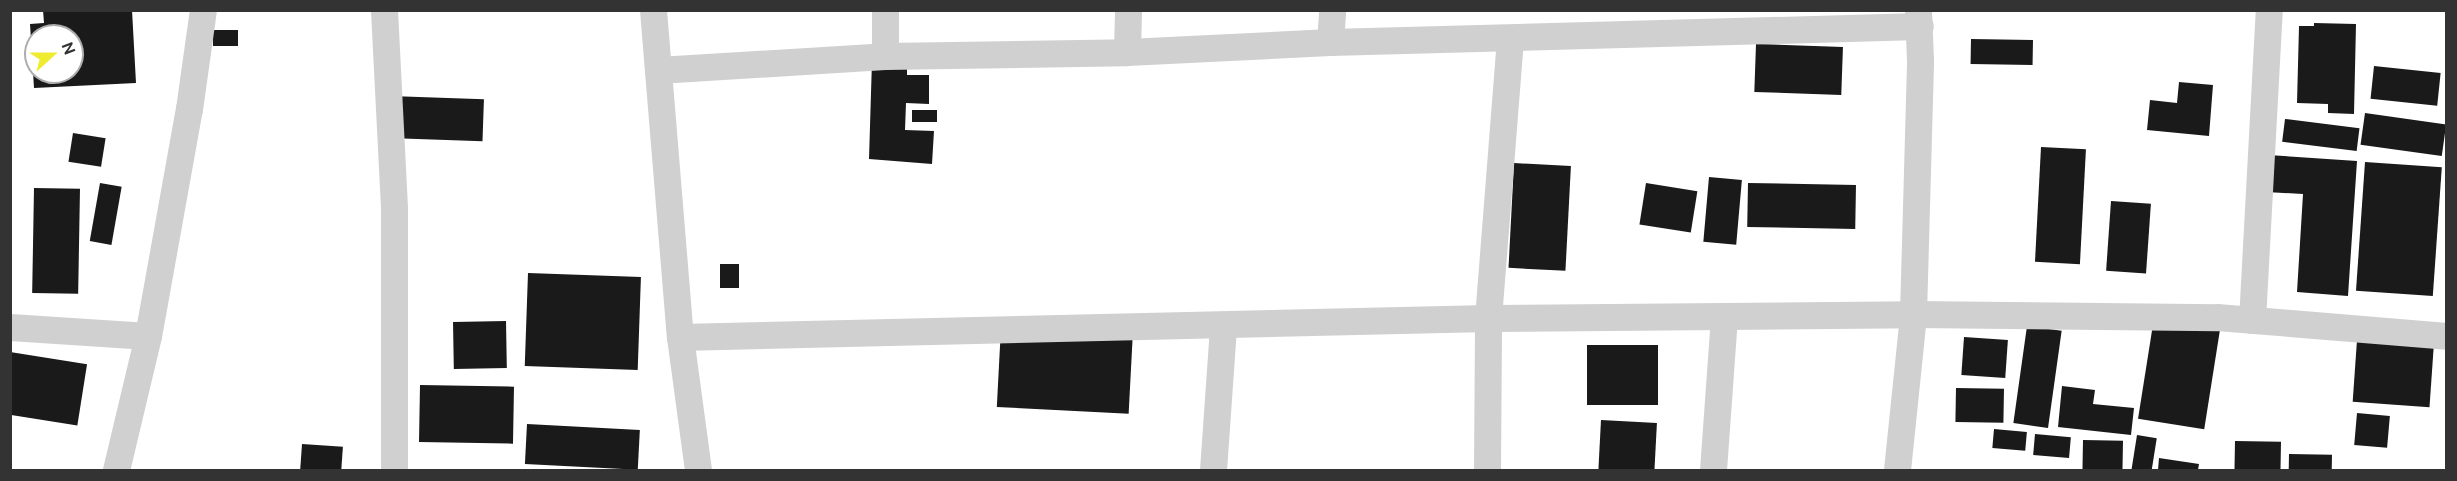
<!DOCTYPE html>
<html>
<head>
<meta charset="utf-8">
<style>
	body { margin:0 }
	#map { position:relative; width:2457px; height:481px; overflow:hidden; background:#fff; font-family:Ubuntu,sans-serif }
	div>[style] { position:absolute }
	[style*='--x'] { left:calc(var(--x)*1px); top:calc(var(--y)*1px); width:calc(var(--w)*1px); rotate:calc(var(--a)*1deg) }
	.building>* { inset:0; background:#1a1a1a; transform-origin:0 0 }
	.street>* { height:27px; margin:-13.5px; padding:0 13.5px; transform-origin:13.5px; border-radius:13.5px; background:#d0d0d0 }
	span { translate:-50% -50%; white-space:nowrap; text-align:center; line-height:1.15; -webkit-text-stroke:6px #fff; paint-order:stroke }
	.frame { position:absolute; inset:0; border:12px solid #333; pointer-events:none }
	.north { position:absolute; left:24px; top:24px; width:60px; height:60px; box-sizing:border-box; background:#fff; border:2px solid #adadad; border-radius:50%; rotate:69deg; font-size:16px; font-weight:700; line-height:24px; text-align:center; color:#333 }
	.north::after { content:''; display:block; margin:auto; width:21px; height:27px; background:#efeb30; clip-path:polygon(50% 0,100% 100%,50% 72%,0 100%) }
</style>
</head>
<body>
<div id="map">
	<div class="building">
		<i style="clip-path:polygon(evenodd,43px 10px,132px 10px,136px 83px,34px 88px,30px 24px,44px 23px,43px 10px,36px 36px,72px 36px,72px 72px,36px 72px,36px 36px)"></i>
		<i style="clip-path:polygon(2314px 23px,2356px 24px,2354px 114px,2328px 113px,2328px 104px,2297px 103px,2299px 26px,2314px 26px)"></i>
		<i style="left:213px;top:30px;width:25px;height:16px"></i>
		<i style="left:1971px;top:39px;width:62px;height:25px;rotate:1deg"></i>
		<i style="left:1756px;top:44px;width:87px;height:48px;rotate:2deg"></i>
		<i style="clip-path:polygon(872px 60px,907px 62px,907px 75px,929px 75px,929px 104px,906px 103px,905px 130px,934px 131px,932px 164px,869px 159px)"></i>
		<i style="left:2374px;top:66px;width:67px;height:33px;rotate:6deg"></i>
		<i style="clip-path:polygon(2179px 82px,2213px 85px,2209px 136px,2147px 130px,2150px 100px,2177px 103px)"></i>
		<i style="left:390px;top:96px;width:94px;height:42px;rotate:2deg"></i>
		<i style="left:912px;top:110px;width:25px;height:12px"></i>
		<i style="left:2365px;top:113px;width:82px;height:32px;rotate:8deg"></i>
		<i style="left:2285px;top:119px;width:75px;height:23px;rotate:7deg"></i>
		<i style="left:73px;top:133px;width:33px;height:29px;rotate:9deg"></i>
		<i style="left:2041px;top:147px;width:45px;height:115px;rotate:3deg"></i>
		<i style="clip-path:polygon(2268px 155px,2357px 161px,2348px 296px,2297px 292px,2303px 194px,2266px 192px)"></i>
		<i style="left:2365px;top:162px;width:77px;height:129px;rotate:4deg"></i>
		<i style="left:1514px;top:163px;width:57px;height:105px;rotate:3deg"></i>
		<i style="left:1709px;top:177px;width:33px;height:65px;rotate:5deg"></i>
		<i style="left:100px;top:183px;width:22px;height:59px;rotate:10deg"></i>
		<i style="left:1646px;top:183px;width:52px;height:42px;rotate:9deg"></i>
		<i style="left:1748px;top:183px;width:108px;height:44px;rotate:1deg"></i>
		<i style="left:34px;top:188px;width:46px;height:105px;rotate:1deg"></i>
		<i style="left:2111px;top:201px;width:40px;height:70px;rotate:4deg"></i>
		<i style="left:720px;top:264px;width:19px;height:24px"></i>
		<i style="left:528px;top:273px;width:113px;height:93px;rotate:2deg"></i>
		<i style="left:2154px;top:318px;width:67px;height:102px;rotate:9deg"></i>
		<i style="left:506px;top:321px;width:47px;height:53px;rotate:89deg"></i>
		<i style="left:2027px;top:326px;width:35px;height:98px;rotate:8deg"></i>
		<i style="left:1001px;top:327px;width:132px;height:80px;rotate:3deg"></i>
		<i style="left:1964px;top:337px;width:44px;height:38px;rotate:4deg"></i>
		<i style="left:2357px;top:340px;width:77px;height:62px;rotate:4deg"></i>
		<i style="left:1587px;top:345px;width:71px;height:60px"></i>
		<i style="left:10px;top:352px;width:78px;height:62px;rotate:9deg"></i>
		<i style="left:420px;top:385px;width:94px;height:57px;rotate:1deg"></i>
		<i style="clip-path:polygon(2062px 386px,2095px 390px,2093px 404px,2134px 408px,2131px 435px,2058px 427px)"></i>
		<i style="left:1956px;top:388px;width:48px;height:34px;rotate:1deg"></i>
		<i style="left:2357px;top:413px;width:33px;height:32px;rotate:5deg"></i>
		<i style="left:1601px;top:420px;width:56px;height:50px;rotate:3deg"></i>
		<i style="left:527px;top:424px;width:113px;height:40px;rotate:3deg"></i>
		<i style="left:1994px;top:429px;width:33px;height:19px;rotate:5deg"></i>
		<i style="left:2035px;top:434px;width:36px;height:21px;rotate:5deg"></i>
		<i style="left:2137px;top:435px;width:20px;height:35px;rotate:9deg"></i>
		<i style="left:2083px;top:440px;width:40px;height:30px;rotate:1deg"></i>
		<i style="left:2235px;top:441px;width:46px;height:29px;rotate:1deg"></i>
		<i style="left:302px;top:444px;width:41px;height:26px;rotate:4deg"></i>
		<i style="left:2289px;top:454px;width:43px;height:16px;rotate:1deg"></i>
		<i style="clip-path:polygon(2159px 458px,2199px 464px,2198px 470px,2158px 470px)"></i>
	</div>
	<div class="street">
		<i style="--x:384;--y:10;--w:199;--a:87.1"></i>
		<i style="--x:394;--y:209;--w:261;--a:90"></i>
		<i style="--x:653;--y:10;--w:328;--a:85.3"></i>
		<i style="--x:680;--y:337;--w:134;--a:82.3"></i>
		<i style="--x:1330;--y:42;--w:32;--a:-86"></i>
		<i style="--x:1127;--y:52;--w:42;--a:-88.6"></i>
		<i style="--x:885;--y:56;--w:46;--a:-90"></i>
		<i style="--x:658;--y:70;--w:227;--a:-3.5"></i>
		<i style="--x:885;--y:56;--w:242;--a:-0.9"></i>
		<i style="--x:1127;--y:52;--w:203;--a:-2.8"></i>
		<i style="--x:1330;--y:42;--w:590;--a:-1.55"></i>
		<i style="--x:2252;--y:320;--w:310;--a:-86.9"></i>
		<i style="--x:10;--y:327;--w:138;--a:3.7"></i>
		<i style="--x:680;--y:337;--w:808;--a:-1.35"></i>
		<i style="--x:1488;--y:318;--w:425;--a:-0.5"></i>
		<i style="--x:1913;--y:314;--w:304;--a:0.6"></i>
		<i style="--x:2217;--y:317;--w:230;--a:4.7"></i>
		<i style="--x:116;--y:470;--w:138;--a:-76.6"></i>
		<i style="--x:148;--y:336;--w:231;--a:-79.8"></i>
		<i style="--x:189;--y:109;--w:100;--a:-82"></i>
		<i style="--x:1213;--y:470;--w:144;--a:-86"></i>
		<i style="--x:1487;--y:470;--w:152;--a:-89.6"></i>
		<i style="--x:1488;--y:318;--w:280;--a:-85.5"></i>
		<i style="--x:1713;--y:470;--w:154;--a:-85.9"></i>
		<i style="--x:1897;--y:470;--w:157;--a:-84.1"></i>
		<i style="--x:1913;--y:314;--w:254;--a:-88.4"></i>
		<i style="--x:1920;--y:60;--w:50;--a:-92.3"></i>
	</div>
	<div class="frame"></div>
	<div class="north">N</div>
</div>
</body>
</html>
